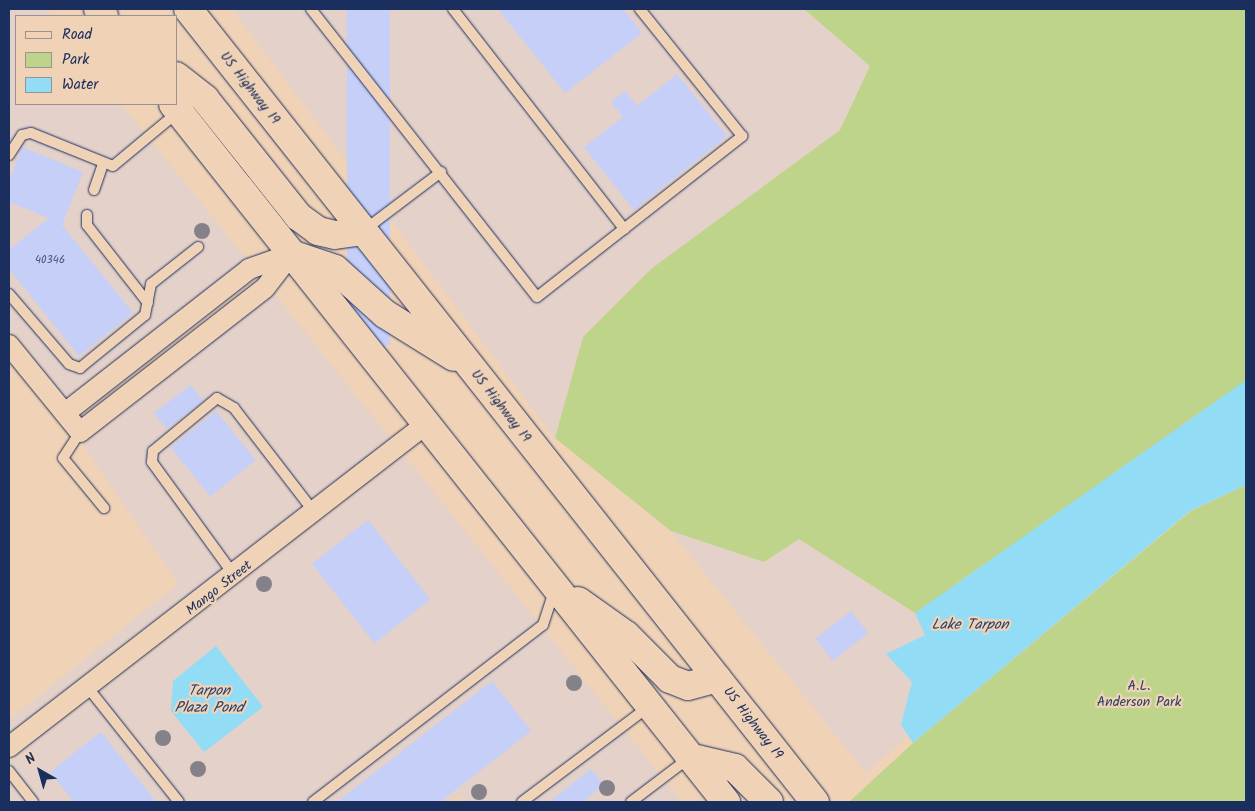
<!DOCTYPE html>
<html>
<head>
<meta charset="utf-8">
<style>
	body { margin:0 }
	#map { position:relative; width:1255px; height:811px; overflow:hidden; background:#f0d2b6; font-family:Kalam,sans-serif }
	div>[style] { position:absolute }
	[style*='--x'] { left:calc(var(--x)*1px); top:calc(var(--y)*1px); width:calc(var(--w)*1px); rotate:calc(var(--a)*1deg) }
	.built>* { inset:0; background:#e3d1ca }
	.green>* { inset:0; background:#bed48a }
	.water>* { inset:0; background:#93dcf5 }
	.building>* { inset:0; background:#c6cff7; transform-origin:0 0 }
	.roads { filter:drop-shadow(0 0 1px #1b2f5e) drop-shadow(0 0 1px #1b2f5e) }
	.lane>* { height:10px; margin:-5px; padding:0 5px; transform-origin:5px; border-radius:5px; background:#f0d2b6 }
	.street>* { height:20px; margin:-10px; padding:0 10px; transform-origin:10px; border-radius:10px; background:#f0d2b6 }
	.highway>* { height:28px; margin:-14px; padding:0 14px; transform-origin:14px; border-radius:14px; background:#f0d2b6 }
	.trees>* { width:16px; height:16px; margin:-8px; border-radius:50%; background:#848288 }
	span { translate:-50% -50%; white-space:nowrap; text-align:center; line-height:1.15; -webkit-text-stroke:4.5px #f0d2b6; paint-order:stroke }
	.number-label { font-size:11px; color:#465784 }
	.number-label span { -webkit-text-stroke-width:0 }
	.street-label { font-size:14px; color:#1b2f5e }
	.park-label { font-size:14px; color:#2b4062 }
	.water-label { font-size:15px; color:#27406d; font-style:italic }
	.frame { position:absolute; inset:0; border:10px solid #1b2f5e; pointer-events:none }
	.legend { position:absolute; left:15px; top:15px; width:162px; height:90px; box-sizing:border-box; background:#f0d2b6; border:1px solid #9b9193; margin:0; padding:6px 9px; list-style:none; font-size:15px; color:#1b2f5e }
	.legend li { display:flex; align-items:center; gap:10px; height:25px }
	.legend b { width:25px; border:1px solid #9b9193 }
	.north { position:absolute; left:15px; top:746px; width:50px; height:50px; -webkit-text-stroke:4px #f0d2b6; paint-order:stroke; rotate:322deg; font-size:14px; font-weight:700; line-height:20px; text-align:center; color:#1b2f5e }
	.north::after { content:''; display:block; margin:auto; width:18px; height:22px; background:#1b2f5e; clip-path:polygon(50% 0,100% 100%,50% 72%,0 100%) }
</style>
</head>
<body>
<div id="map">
	<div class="built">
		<i style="clip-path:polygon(9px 9px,47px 9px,53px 16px,16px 16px,16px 104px,121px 104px,246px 258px,66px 398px,19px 338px,9px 333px)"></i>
		<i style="clip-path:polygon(232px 9px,804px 9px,870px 66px,840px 130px,651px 269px,583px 337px,555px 438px)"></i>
		<i style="clip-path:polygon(275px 294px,390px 438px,9px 733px,9px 720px,178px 584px,83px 445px)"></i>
		<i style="clip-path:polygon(405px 456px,682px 802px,466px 802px,459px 795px,448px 802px,9px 802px,9px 762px)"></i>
		<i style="clip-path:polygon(671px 531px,764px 562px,799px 539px,915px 613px,954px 695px,866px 773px)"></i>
	</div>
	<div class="green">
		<i style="clip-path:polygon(804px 9px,1246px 9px,1246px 383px,915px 613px,799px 539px,764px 562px,671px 531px,555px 438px,583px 337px,651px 269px,840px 130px,870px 66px)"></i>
		<i style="clip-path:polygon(1246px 485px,1246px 802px,849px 802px,913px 743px,1191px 511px)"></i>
	</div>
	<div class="water">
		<i style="clip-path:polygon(1246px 380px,1246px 485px,1190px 511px,913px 743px,901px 725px,912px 682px,886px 654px,925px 635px,915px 613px)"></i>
		<i style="clip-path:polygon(216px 646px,263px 707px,204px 752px,171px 711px,173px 681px)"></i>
	</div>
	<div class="building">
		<i style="left:347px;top:9px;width:43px;height:336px"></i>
		<i style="clip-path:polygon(498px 9px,623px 9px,642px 33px,565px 93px)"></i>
		<i style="clip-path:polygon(677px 74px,727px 136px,634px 210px,584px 147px,623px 117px,611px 102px,625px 91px,637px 106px)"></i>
		<i style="clip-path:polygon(22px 147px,83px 172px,62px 225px,133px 313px,79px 356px,9px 269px,9px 250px,49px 218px,9px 202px,9px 182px)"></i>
		<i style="left:191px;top:385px;width:20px;height:46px;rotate:53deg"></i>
		<i style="left:216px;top:411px;width:63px;height:58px;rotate:51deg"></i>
		<i style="left:368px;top:520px;width:101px;height:71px;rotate:52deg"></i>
		<i style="left:851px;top:611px;width:28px;height:45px;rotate:52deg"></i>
		<i style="clip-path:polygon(492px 681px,531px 731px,440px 802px,337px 802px)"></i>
		<i style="clip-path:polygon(101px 732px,156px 802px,74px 802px,50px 772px)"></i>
		<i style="clip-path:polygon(591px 769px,604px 785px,582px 802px,549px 802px)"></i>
	</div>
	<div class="roads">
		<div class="lane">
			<i style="--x:311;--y:9;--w:366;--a:51.9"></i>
			<i style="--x:537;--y:297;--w:261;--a:-38.1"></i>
			<i style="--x:742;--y:136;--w:163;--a:-128.8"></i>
			<i style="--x:453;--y:9;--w:279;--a:52.1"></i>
			<i style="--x:9;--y:155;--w:24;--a:-57"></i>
			<i style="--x:22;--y:135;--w:9;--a:-13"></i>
			<i style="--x:31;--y:133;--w:88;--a:21.9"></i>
			<i style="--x:113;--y:166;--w:85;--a:-39.7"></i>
			<i style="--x:94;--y:190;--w:28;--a:-71"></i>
			<i style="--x:87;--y:215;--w:10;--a:90"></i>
			<i style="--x:87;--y:225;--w:99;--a:52"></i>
			<i style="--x:363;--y:231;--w:98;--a:-37.1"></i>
			<i style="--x:9;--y:294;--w:92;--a:49.4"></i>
			<i style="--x:69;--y:364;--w:12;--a:20"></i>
			<i style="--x:80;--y:368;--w:84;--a:-39.2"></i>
			<i style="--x:145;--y:315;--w:32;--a:-79"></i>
			<i style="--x:151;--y:284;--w:60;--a:-38.2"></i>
			<i style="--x:80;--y:432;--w:31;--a:123"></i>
			<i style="--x:63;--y:458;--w:65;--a:50.6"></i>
			<i style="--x:234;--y:575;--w:140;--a:-126"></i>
			<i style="--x:152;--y:462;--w:11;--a:-85"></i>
			<i style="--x:153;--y:451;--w:83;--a:-39.6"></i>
			<i style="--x:217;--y:398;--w:20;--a:30"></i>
			<i style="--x:234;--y:408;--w:133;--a:52.4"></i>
			<i style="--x:89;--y:689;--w:144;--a:51.5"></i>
			<i style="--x:9;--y:771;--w:39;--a:52"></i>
			<i style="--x:313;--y:802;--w:290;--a:-37.6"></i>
			<i style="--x:543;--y:625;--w:36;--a:-72"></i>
			<i style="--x:522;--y:802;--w:158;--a:-37"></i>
			<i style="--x:631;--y:802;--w:73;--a:-37.2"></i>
		</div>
		<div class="street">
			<i style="--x:9;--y:345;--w:112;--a:50.8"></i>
			<i style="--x:80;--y:432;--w:234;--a:-37.9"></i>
			<i style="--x:265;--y:288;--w:43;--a:-52.6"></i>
			<i style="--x:65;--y:413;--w:234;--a:-38"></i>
			<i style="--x:249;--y:269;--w:45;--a:-19.7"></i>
			<i style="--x:9;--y:747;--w:527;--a:-37.76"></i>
		</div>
		<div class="highway">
			<i style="--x:98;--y:9;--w:9;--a:49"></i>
			<i style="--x:188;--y:9;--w:1011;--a:51.67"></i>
			<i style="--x:176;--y:76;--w:37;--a:38"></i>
			<i style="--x:205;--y:99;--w:151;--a:51.5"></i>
			<i style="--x:299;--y:217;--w:24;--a:36"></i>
			<i style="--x:318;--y:231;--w:17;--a:13"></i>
			<i style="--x:335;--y:235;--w:27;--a:-8"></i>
			<i style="--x:173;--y:104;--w:891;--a:51.61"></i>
			<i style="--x:291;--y:254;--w:46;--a:18.8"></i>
			<i style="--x:335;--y:269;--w:67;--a:42"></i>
			<i style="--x:385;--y:314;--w:81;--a:31.9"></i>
			<i style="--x:578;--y:601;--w:59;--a:35.3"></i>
			<i style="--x:626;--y:635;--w:62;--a:45"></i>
			<i style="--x:670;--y:679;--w:19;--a:21"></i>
			<i style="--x:688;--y:686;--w:30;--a:-15"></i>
			<i style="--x:689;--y:757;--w:47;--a:13.4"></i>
			<i style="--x:735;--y:768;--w:48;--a:45"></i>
		</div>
	</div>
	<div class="trees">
		<i style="left:202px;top:231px"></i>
		<i style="left:264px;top:584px"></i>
		<i style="left:574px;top:683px"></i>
		<i style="left:163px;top:738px"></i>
		<i style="left:198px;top:769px"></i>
		<i style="left:607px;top:788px"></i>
		<i style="left:479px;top:792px"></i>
	</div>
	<div class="number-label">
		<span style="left:50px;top:260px">40346</span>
	</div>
	<div class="street-label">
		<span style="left:250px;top:88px;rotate:52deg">US Highway 19</span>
		<span style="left:501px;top:406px;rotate:52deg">US Highway 19</span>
		<span style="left:219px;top:588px;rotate:-38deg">Mango Street</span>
		<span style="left:753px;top:723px;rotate:52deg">US Highway 19</span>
	</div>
	<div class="park-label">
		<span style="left:1139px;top:694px">A.L.<br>Anderson Park</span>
	</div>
	<div class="water-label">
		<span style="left:970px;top:626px">Lake Tarpon</span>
		<span style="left:209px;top:700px">Tarpon<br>Plaza Pond</span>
	</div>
	<div class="frame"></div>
	<ul class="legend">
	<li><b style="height:6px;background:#f0d2b6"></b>Road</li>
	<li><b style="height:14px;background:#bed48a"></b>Park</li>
	<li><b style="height:14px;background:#93dcf5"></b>Water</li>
	</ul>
	<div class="north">N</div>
</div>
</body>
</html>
